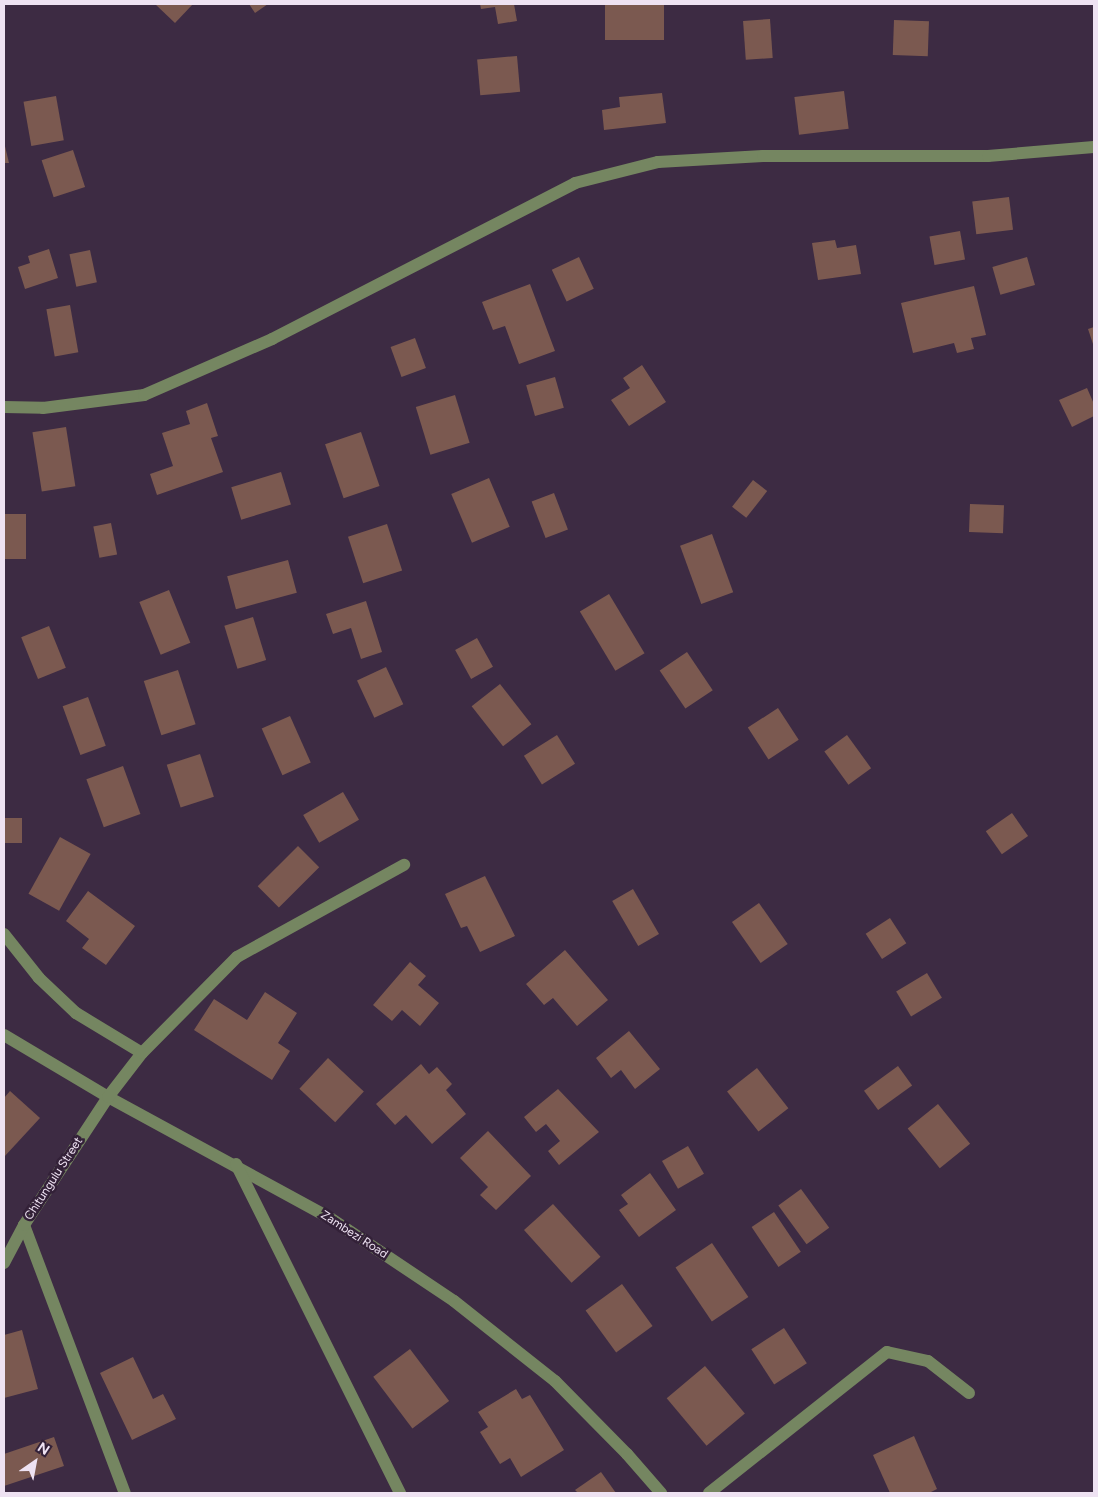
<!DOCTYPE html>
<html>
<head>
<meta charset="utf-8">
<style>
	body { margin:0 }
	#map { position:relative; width:1098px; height:1497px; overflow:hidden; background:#3d2b43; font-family:Figtree,sans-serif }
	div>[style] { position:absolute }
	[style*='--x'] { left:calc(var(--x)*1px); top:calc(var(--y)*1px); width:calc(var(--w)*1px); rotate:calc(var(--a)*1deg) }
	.building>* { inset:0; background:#7b5950; transform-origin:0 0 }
	.minor>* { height:12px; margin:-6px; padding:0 6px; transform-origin:6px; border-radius:6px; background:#758661 }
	span { translate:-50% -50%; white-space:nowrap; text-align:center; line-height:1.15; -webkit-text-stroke:5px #332138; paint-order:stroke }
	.street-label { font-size:12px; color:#eee2f2 }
	.frame { position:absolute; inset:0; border:5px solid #eee2f2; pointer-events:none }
	.north { position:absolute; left:10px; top:1437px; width:50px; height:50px; -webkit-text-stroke:4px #332138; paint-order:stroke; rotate:33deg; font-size:14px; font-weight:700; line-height:20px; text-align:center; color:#eee2f2 }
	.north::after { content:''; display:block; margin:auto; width:18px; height:22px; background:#eee2f2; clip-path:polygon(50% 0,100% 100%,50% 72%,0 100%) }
</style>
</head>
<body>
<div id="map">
	<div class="building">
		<i style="clip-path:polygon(155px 4px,193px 4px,175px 23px)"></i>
		<i style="clip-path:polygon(249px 4px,268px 4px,255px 13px)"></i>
		<i style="clip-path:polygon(480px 4px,514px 4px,517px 21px,498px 24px,495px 7px,481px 9px)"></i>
		<i style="left:605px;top:4px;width:59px;height:36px"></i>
		<i style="left:770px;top:19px;width:39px;height:27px;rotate:86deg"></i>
		<i style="left:894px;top:20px;width:35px;height:35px;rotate:2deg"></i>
		<i style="left:517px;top:56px;width:36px;height:40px;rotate:85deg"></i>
		<i style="left:844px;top:91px;width:38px;height:50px;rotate:83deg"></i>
		<i style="clip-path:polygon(662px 93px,666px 123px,604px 130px,602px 110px,620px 107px,619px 97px)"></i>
		<i style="left:56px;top:96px;width:45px;height:33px;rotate:80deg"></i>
		<i style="clip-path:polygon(4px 142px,9px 163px,4px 163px)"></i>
		<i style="left:73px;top:150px;width:39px;height:33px;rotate:72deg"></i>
		<i style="left:1009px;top:197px;width:33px;height:37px;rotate:83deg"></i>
		<i style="left:960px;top:231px;width:29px;height:31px;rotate:80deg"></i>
		<i style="clip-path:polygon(835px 240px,837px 248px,856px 245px,861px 274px,818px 280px,812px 243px)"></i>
		<i style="clip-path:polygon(49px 249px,58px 278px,25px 289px,18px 267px,30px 263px,28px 256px)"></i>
		<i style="left:90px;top:250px;width:33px;height:21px;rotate:78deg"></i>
		<i style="left:579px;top:257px;width:35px;height:30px;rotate:65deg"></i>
		<i style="left:1027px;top:257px;width:29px;height:36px;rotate:74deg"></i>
		<i style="clip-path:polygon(530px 284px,555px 351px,519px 364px,505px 326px,493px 330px,482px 302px)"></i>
		<i style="clip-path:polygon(974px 286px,986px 335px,971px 338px,974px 349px,957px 353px,954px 343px,913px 353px,901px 303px)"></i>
		<i style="left:70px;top:305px;width:48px;height:24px;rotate:80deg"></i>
		<i style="clip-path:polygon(1094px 327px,1094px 347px,1088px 329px)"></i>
		<i style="left:415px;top:338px;width:32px;height:26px;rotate:70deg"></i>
		<i style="clip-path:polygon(642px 365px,666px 402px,629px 426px,611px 400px,630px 388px,623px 378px)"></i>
		<i style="left:555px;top:377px;width:32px;height:30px;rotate:74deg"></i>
		<i style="clip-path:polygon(1087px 388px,1094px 404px,1094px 416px,1072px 427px,1059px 400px)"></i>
		<i style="left:455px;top:395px;width:50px;height:41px;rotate:73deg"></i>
		<i style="clip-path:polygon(207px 403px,218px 436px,211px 438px,223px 472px,157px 495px,150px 474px,173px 466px,162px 433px,190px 424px,186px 411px)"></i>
		<i style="left:66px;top:427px;width:60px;height:34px;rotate:81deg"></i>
		<i style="left:361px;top:432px;width:57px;height:38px;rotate:71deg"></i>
		<i style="left:281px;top:472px;width:34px;height:52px;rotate:73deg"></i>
		<i style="left:489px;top:478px;width:53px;height:41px;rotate:67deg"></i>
		<i style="left:753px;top:480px;width:18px;height:34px;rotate:38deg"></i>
		<i style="left:554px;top:493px;width:39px;height:24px;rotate:69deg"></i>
		<i style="left:970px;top:504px;width:34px;height:28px;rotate:2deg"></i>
		<i style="left:4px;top:514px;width:22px;height:45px"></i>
		<i style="left:111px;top:523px;width:32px;height:18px;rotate:79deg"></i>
		<i style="left:387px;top:524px;width:49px;height:41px;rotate:72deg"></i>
		<i style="left:712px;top:534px;width:62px;height:34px;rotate:70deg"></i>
		<i style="left:288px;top:560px;width:34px;height:63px;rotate:75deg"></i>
		<i style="left:169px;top:590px;width:57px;height:32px;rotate:68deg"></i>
		<i style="left:609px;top:594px;width:69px;height:34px;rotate:59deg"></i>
		<i style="clip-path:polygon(366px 601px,382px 652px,361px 659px,351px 628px,333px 634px,326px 614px)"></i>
		<i style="left:253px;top:617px;width:45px;height:30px;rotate:73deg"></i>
		<i style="left:49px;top:626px;width:45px;height:30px;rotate:68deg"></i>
		<i style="left:477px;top:638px;width:33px;height:25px;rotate:61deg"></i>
		<i style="left:687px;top:652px;width:46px;height:33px;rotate:56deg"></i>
		<i style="left:386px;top:667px;width:41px;height:32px;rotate:65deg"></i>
		<i style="left:178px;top:670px;width:57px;height:36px;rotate:72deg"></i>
		<i style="left:500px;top:684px;width:51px;height:36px;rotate:52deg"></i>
		<i style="left:88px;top:697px;width:52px;height:27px;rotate:70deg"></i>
		<i style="left:778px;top:708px;width:38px;height:36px;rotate:57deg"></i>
		<i style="left:290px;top:716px;width:51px;height:31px;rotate:66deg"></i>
		<i style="left:557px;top:735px;width:34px;height:39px;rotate:58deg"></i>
		<i style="left:847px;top:735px;width:41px;height:28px;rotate:54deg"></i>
		<i style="left:200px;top:754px;width:45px;height:35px;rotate:72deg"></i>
		<i style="left:123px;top:766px;width:51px;height:39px;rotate:70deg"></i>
		<i style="left:343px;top:792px;width:32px;height:46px;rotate:60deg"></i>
		<i style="left:1012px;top:813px;width:28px;height:32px;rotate:55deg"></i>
		<i style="left:4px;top:818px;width:18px;height:25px"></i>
		<i style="left:60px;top:837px;width:35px;height:65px;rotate:29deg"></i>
		<i style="left:298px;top:846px;width:30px;height:57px;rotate:45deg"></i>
		<i style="clip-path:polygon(485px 876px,515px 936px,480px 952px,467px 926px,461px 928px,445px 894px)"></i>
		<i style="left:633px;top:889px;width:52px;height:24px;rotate:60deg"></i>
		<i style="clip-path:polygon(88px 891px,135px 926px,106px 965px,82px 948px,89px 939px,66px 921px)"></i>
		<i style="left:759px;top:903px;width:50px;height:33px;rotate:55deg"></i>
		<i style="left:890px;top:918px;width:30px;height:29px;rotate:57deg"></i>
		<i style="clip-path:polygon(565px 950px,608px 1000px,577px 1026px,553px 998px,544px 1005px,526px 984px)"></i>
		<i style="clip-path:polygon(410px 962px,426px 976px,418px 985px,439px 1003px,420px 1026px,402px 1010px,392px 1021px,373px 1005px)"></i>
		<i style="left:927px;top:973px;width:29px;height:36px;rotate:59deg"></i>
		<i style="clip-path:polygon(265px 992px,297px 1013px,278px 1043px,290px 1051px,272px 1080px,194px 1030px,214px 999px,247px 1020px)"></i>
		<i style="clip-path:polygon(629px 1031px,660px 1069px,635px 1089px,621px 1070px,611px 1078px,596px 1058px)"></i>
		<i style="left:328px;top:1058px;width:49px;height:42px;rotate:43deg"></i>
		<i style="clip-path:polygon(421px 1064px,429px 1074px,437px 1067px,452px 1084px,446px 1090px,466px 1114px,432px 1144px,406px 1115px,395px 1125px,376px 1104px)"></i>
		<i style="left:898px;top:1066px;width:24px;height:42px;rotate:54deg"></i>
		<i style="left:757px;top:1068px;width:51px;height:38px;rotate:52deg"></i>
		<i style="clip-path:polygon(558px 1089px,599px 1132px,559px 1165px,548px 1151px,560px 1141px,546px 1124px,536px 1132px,524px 1117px)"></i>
		<i style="clip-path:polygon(10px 1091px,40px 1118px,4px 1157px,4px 1098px)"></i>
		<i style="left:938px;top:1104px;width:51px;height:39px;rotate:51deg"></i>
		<i style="clip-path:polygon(488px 1131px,531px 1176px,496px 1210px,480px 1195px,488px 1187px,460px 1158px)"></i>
		<i style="left:688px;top:1146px;width:32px;height:30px;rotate:60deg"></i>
		<i style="clip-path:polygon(650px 1173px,676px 1210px,639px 1237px,619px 1210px,628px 1204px,621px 1195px)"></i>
		<i style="left:801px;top:1189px;width:48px;height:28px;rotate:54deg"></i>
		<i style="left:553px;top:1204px;width:71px;height:39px;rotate:48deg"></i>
		<i style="left:774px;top:1212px;width:48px;height:27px;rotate:56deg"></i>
		<i style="left:712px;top:1243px;width:65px;height:44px;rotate:56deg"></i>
		<i style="left:622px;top:1284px;width:52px;height:45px;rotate:54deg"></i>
		<i style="left:784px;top:1328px;width:42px;height:39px;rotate:57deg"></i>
		<i style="clip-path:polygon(22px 1330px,38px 1389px,4px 1398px,4px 1335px)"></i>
		<i style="left:410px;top:1349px;width:65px;height:46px;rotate:53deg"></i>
		<i style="clip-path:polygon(133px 1357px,153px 1399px,163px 1394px,176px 1419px,132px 1440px,100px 1373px)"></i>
		<i style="left:705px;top:1366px;width:62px;height:50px;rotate:50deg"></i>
		<i style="clip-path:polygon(516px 1389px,522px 1399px,530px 1395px,564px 1450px,521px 1477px,510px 1458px,500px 1464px,480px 1432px,488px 1427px,478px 1412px)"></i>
		<i style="clip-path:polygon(914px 1436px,937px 1489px,929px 1493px,890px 1493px,873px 1455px)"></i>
		<i style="clip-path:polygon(54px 1437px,64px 1466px,4px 1486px,4px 1454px)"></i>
		<i style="clip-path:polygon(601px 1472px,616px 1493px,578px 1493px,575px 1490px)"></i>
	</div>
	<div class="minor">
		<i style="--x:4;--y:407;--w:39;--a:1"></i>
		<i style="--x:43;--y:408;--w:102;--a:-7.3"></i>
		<i style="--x:144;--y:395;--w:140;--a:-23.6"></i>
		<i style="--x:272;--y:339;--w:341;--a:-27.2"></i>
		<i style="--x:575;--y:183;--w:86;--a:-14.2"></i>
		<i style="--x:658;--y:162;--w:105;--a:-3.3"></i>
		<i style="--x:763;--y:156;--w:225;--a:0"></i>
		<i style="--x:988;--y:156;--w:106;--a:-4.9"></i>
		<i style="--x:4;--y:934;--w:56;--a:51.5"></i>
		<i style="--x:39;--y:978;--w:51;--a:43.4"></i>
		<i style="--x:76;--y:1013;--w:77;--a:31.2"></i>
		<i style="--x:4;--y:1035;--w:121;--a:30.8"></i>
		<i style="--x:108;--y:1097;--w:253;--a:28.6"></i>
		<i style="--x:330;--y:1218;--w:149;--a:33.8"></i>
		<i style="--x:454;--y:1301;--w:129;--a:38.4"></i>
		<i style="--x:555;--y:1381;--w:103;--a:45.4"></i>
		<i style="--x:627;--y:1454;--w:52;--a:48.9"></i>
		<i style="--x:236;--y:1164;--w:368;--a:63.5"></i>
		<i style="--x:24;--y:1225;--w:286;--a:69.4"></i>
		<i style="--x:4;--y:1263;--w:43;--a:-62.2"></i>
		<i style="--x:24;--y:1225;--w:153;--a:-56.7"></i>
		<i style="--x:108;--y:1097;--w:56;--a:-52.3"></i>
		<i style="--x:142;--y:1053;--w:135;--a:-45.3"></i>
		<i style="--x:237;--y:957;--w:191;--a:-28.9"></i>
		<i style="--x:709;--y:1493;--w:227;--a:-38.4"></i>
		<i style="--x:887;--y:1352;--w:42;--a:12.4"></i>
		<i style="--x:928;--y:1361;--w:52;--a:38"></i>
	</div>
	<div class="street-label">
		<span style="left:54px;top:1179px;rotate:-57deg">Chitungulu Street</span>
		<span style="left:354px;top:1235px;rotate:33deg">Zambezi Road</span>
	</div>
	<div class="frame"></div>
	<div class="north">N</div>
</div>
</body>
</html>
